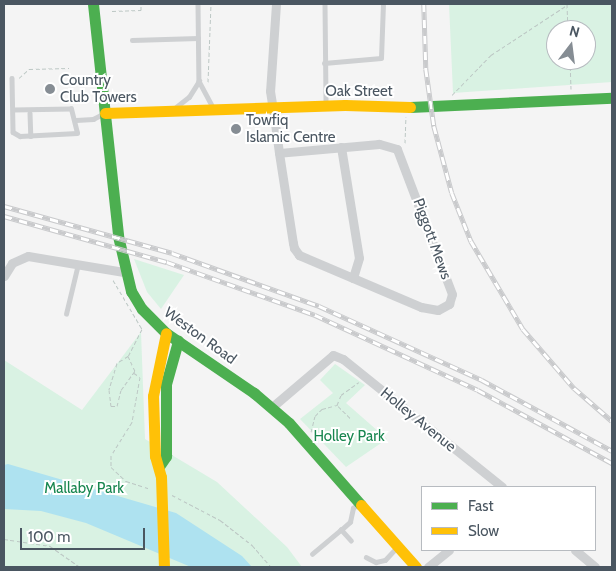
<!DOCTYPE html>
<html>
<head>
<meta charset="utf-8">
<style>
	body { margin:0 }
	#map { position:relative; width:616px; height:571px; overflow:hidden; background:#f4f4f4; font-family:Cabin,sans-serif }
	div>[style] { position:absolute }
	[style*='--x'] { left:calc(var(--x)*1px); top:calc(var(--y)*1px); width:calc(var(--w)*1px); rotate:calc(var(--a)*1deg) }
	.green>* { inset:0; background:#d9f2e3 }
	.water>* { inset:0; background:#aee2f0 }
	.path>* { height:1px; margin-top:-0.5px; transform-origin:0; background:repeating-linear-gradient(90deg,#bcc7c4 0 4px,transparent 0 6.5px) }
	.lane>* { height:4.5px; margin:-2.25px; padding:0 2.25px; transform-origin:2.25px; border-radius:2.25px; background:#ced0d2 }
	.street>* { height:9px; margin:-4.5px; padding:0 4.5px; transform-origin:4.5px; border-radius:4.5px; background:#ced0d2 }
	.fast>* { height:11px; margin:-5.5px; padding:0 5.5px; transform-origin:5.5px; border-radius:5.5px; background:#4caf50 }
	.slow>* { height:11px; margin:-5.5px; padding:0 5.5px; transform-origin:5.5px; border-radius:5.5px; background:#ffc107 }
	.rail>* { height:4.5px; margin-top:-2.25px; transform-origin:0; background:repeating-linear-gradient(90deg,#fff 0 8px,#c9cacc 0 16px); box-sizing:border-box; border-block:1px solid #c9cacc }
	.slow-bridge>* { height:11px; margin:-5.5px; padding:0 5.5px; transform-origin:5.5px; border-radius:5.5px; background:#ffc107 }
	.dots>* { width:14px; height:14px; translate:-50% -50%; box-sizing:border-box; border:2px solid #fff; border-radius:50% }
	span { translate:-50% -50%; white-space:nowrap; text-align:center; line-height:1.15; -webkit-text-stroke:4px #fff; paint-order:stroke }
	.poi-label { font-size:15px; color:#4a5661 }
	.left { translate:0 -50%; text-align:left }
	.street-label { font-size:15px; color:#4a5661 }
	.park-label { font-size:15px; color:#17864f }
	.frame { position:absolute; inset:0; border:5px solid #4a5661; pointer-events:none }
	.legend { position:absolute; left:421px; top:486px; width:175px; height:65px; box-sizing:border-box; background:#fff; border:1px solid #b7bbc0; margin:0; padding:6px 9px; list-style:none; font-size:15px; color:#4a5661 }
	.legend li { display:flex; align-items:center; gap:10px; height:25px }
	.legend b { width:25px; border:1px solid #b7bbc0 }
	.north { position:absolute; left:546px; top:20px; width:50px; height:50px; box-sizing:border-box; background:#fff; border:1px solid #b7bbc0; border-radius:50%; rotate:15deg; font-size:14px; font-weight:700; line-height:20px; text-align:center; color:#4a5661 }
	.north::after { content:''; display:block; margin:auto; width:18px; height:22px; background:#868d94; clip-path:polygon(50% 0,100% 100%,50% 72%,0 100%) }
	.scale { position:absolute; left:20px; top:528px; width:125px; height:22px; box-sizing:border-box; border:2px solid #4a5661; border-top:0; padding-left:6px; font-size:15px; line-height:18px; white-space:nowrap; color:#4a5661; -webkit-text-stroke:4px #fff; paint-order:stroke }
</style>
</head>
<body>
<div id="map">
	<div class="green">
		<i style="clip-path:polygon(evenodd,449px 4px,612px 4px,612px 82px,453px 93px,449px 4px,556px 30px,586px 30px,586px 60px,556px 60px,556px 30px)"></i>
		<i style="clip-path:polygon(134px 259px,184px 275px,161px 309px,147px 292px)"></i>
		<i style="clip-path:polygon(141px 332px,145px 439px,217px 482px,287px 547px,302px 567px,4px 567px,4px 360px,82px 410px)"></i>
		<i style="clip-path:polygon(335px 364px,365px 385px,346px 403px,387px 439px,346px 467px,300px 419px,333px 393px,320px 380px)"></i>
	</div>
	<div class="water">
		<i style="clip-path:polygon(8px 464px,176px 513px,242px 556px,252px 567px,191px 567px,86px 523px,41px 511px,4px 509px,4px 465px)"></i>
	</div>
	<div class="path">
		<i style="--x:567;--y:4;--w:26;--a:88"></i>
		<i style="--x:112;--y:11;--w:29;--a:-2"></i>
		<i style="--x:141;--y:10;--w:6;--a:-90"></i>
		<i style="--x:570;--y:60;--w:29;--a:88"></i>
		<i style="--x:19;--y:78;--w:13;--a:-42"></i>
		<i style="--x:29;--y:69;--w:40;--a:-1.4"></i>
		<i style="--x:208;--y:82;--w:78;--a:-87.8"></i>
		<i style="--x:70;--y:83;--w:20;--a:-3"></i>
		<i style="--x:452;--y:95;--w:56;--a:-45.7"></i>
		<i style="--x:491;--y:55;--w:91;--a:-33.3"></i>
		<i style="--x:405;--y:143;--w:26;--a:-88"></i>
		<i style="--x:113;--y:280;--w:57;--a:59.4"></i>
		<i style="--x:142;--y:329;--w:30;--a:117"></i>
		<i style="--x:128;--y:356;--w:13;--a:148"></i>
		<i style="--x:117;--y:363;--w:28;--a:107"></i>
		<i style="--x:109;--y:390;--w:16;--a:83"></i>
		<i style="--x:111;--y:406;--w:6;--a:0"></i>
		<i style="--x:117;--y:406;--w:16;--a:-76"></i>
		<i style="--x:121;--y:390;--w:24;--a:-54"></i>
		<i style="--x:135;--y:371;--w:17;--a:-115"></i>
		<i style="--x:134;--y:373;--w:7;--a:34"></i>
		<i style="--x:140;--y:377;--w:46;--a:100.1"></i>
		<i style="--x:132;--y:422;--w:39;--a:122"></i>
		<i style="--x:111;--y:455;--w:12;--a:90"></i>
		<i style="--x:111;--y:467;--w:21;--a:43"></i>
		<i style="--x:126;--y:481;--w:26;--a:18"></i>
		<i style="--x:338;--y:406;--w:18;--a:45"></i>
		<i style="--x:311;--y:432;--w:16;--a:-76"></i>
		<i style="--x:315;--y:416;--w:10;--a:-45"></i>
		<i style="--x:322;--y:409;--w:16;--a:-15"></i>
		<i style="--x:337;--y:405;--w:11;--a:-68"></i>
		<i style="--x:341;--y:395;--w:22;--a:-36"></i>
		<i style="--x:172;--y:495;--w:54;--a:27.5"></i>
		<i style="--x:220;--y:520;--w:41;--a:38"></i>
		<i style="--x:252;--y:545;--w:29;--a:49"></i>
		<i style="--x:4;--y:539;--w:47;--a:8.7"></i>
		<i style="--x:50;--y:546;--w:37;--a:35"></i>
	</div>
	<div class="lane">
		<i style="--x:198;--y:4;--w:77;--a:89.3"></i>
		<i style="--x:199;--y:81;--w:30;--a:62"></i>
		<i style="--x:325;--y:4;--w:101;--a:89.4"></i>
		<i style="--x:132;--y:40;--w:66;--a:-1.7"></i>
		<i style="--x:324;--y:63;--w:57;--a:-5"></i>
		<i style="--x:381;--y:58;--w:54;--a:-87.9"></i>
		<i style="--x:12;--y:78;--w:54;--a:88.9"></i>
		<i style="--x:13;--y:132;--w:8;--a:30"></i>
		<i style="--x:20;--y:136;--w:57;--a:-3"></i>
		<i style="--x:77;--y:133;--w:25;--a:-104"></i>
		<i style="--x:71;--y:109;--w:57;--a:179"></i>
		<i style="--x:176;--y:107;--w:16;--a:-38"></i>
		<i style="--x:189;--y:97;--w:19;--a:-58"></i>
		<i style="--x:30;--y:113;--w:23;--a:88"></i>
		<i style="--x:76;--y:120;--w:17;--a:-3"></i>
		<i style="--x:93;--y:119;--w:11;--a:-27"></i>
		<i style="--x:66;--y:314;--w:51;--a:-76.5"></i>
		<i style="--x:351;--y:541;--w:15;--a:-132"></i>
		<i style="--x:341;--y:530;--w:12;--a:-42"></i>
		<i style="--x:350;--y:522;--w:14;--a:-78"></i>
		<i style="--x:353;--y:508;--w:6;--a:-39"></i>
		<i style="--x:312;--y:554;--w:38;--a:-40"></i>
		<i style="--x:366;--y:557;--w:11;--a:27"></i>
		<i style="--x:376;--y:562;--w:9;--a:-13"></i>
		<i style="--x:385;--y:560;--w:16;--a:-47"></i>
	</div>
	<div class="street">
		<i style="--x:276;--y:4;--w:87;--a:93.9"></i>
		<i style="--x:270;--y:91;--w:18;--a:81"></i>
		<i style="--x:273;--y:109;--w:44;--a:82.2"></i>
		<i style="--x:279;--y:153;--w:91;--a:81.2"></i>
		<i style="--x:293;--y:243;--w:5;--a:79"></i>
		<i style="--x:294;--y:248;--w:9;--a:54"></i>
		<i style="--x:299;--y:255;--w:133;--a:23.1"></i>
		<i style="--x:421;--y:307;--w:17;--a:10"></i>
		<i style="--x:438;--y:310;--w:13;--a:-29"></i>
		<i style="--x:449;--y:304;--w:10;--a:-73"></i>
		<i style="--x:452;--y:294;--w:155;--a:-110.8"></i>
		<i style="--x:397;--y:149;--w:19;--a:-164"></i>
		<i style="--x:379;--y:144;--w:100;--a:174.9"></i>
		<i style="--x:341;--y:147;--w:112;--a:80.8"></i>
		<i style="--x:359;--y:258;--w:21;--a:107"></i>
		<i style="--x:4;--y:276;--w:15;--a:-58"></i>
		<i style="--x:12;--y:263;--w:17;--a:-24"></i>
		<i style="--x:28;--y:256;--w:97;--a:9.5"></i>
		<i style="--x:272;--y:407;--w:80;--a:-40.4"></i>
		<i style="--x:333;--y:355;--w:11;--a:22"></i>
		<i style="--x:343;--y:359;--w:204;--a:38.8"></i>
		<i style="--x:575;--y:550;--w:26;--a:40"></i>
		<i style="--x:428;--y:567;--w:27;--a:-39"></i>
	</div>
	<div class="fast">
		<i style="--x:93;--y:4;--w:233;--a:83.8"></i>
		<i style="--x:118;--y:236;--w:57;--a:76.7"></i>
		<i style="--x:131;--y:291;--w:21;--a:59"></i>
		<i style="--x:142;--y:309;--w:34;--a:45"></i>
		<i style="--x:166;--y:333;--w:107;--a:34.3"></i>
		<i style="--x:254;--y:393;--w:46;--a:40.6"></i>
		<i style="--x:289;--y:423;--w:109;--a:48.7"></i>
		<i style="--x:410;--y:107;--w:202;--a:-2.6"></i>
		<i style="--x:160;--y:465;--w:11;--a:-56"></i>
		<i style="--x:166;--y:456;--w:72;--a:-90"></i>
		<i style="--x:166;--y:384;--w:45;--a:-74.4"></i>
	</div>
	<div class="slow">
		<i style="--x:105;--y:113;--w:240;--a:-1.9"></i>
		<i style="--x:345;--y:105;--w:65;--a:1.8"></i>
		<i style="--x:161;--y:477;--w:22;--a:-106"></i>
		<i style="--x:155;--y:456;--w:60;--a:-91.9"></i>
		<i style="--x:153;--y:396;--w:64;--a:-78.3"></i>
		<i style="--x:361;--y:505;--w:83;--a:48.4"></i>
	</div>
	<div class="rail">
		<i style="--x:424;--y:4;--w:65;--a:88.2"></i>
		<i style="--x:426;--y:69;--w:58;--a:82"></i>
		<i style="--x:434;--y:126;--w:69;--a:75"></i>
		<i style="--x:452;--y:193;--w:52;--a:68.4"></i>
		<i style="--x:471;--y:241;--w:102;--a:59.4"></i>
		<i style="--x:523;--y:329;--w:78;--a:49.2"></i>
		<i style="--x:574;--y:388;--w:50;--a:41"></i>
		<i style="--x:4;--y:206;--w:174;--a:15.6"></i>
		<i style="--x:172;--y:253;--w:156;--a:19.8"></i>
		<i style="--x:319;--y:306;--w:179;--a:24.4"></i>
		<i style="--x:482;--y:380;--w:148;--a:28.6"></i>
		<i style="--x:4;--y:216;--w:169;--a:15.8"></i>
		<i style="--x:167;--y:262;--w:157;--a:19.7"></i>
		<i style="--x:315;--y:315;--w:179;--a:24.7"></i>
		<i style="--x:478;--y:390;--w:153;--a:28.6"></i>
	</div>
	<div class="slow-bridge">
		<i style="--x:161;--y:477;--w:90;--a:88.1"></i>
	</div>
	<div class="dots">
		<i style="left:50px;top:89px;background:#868d94"></i>
		<i style="left:236px;top:129px;background:#868d94"></i>
	</div>
	<div class="poi-label">
		<span class="left" style="left:60px;top:89px">Country<br>Club Towers</span>
		<span class="left" style="left:246px;top:129px">Towfiq<br>Islamic Centre</span>
	</div>
	<div class="street-label">
		<span style="left:359px;top:92px">Oak Street</span>
		<span style="left:432px;top:239px;rotate:70deg">Piggott Mews</span>
		<span style="left:200px;top:336px;rotate:36deg">Weston Road</span>
		<span style="left:418px;top:420px;rotate:39deg">Holley Avenue</span>
	</div>
	<div class="park-label">
		<span style="left:349px;top:437px">Holley Park</span>
		<span style="left:84px;top:489px">Mallaby Park</span>
	</div>
	<div class="frame"></div>
	<ul class="legend">
	<li><b style="height:6px;background:#4caf50"></b>Fast</li>
	<li><b style="height:6px;background:#ffc107"></b>Slow</li>
	</ul>
	<div class="north">N</div>
	<div class="scale">100 m</div>
</div>
</body>
</html>
